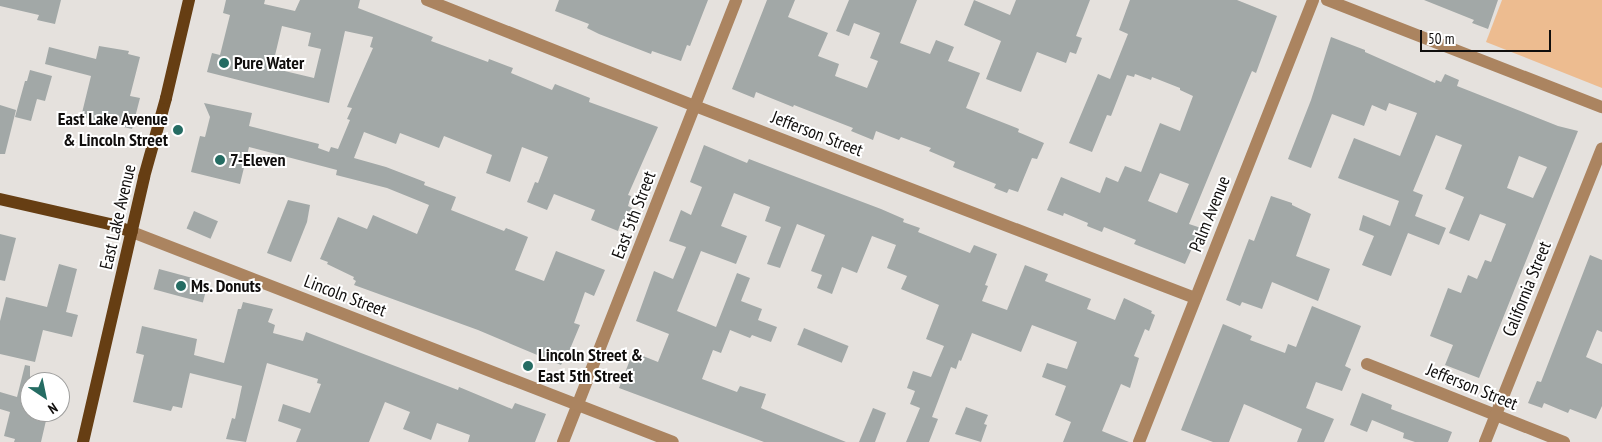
<!DOCTYPE html>
<html>
<head>
<meta charset="utf-8">
<style>
	body { margin:0 }
	#map { position:relative; width:1602px; height:442px; overflow:hidden; background:#e5e1dd; font-family:"PT Sans Narrow",sans-serif }
	div>[style] { position:absolute }
	[style*='--x'] { left:calc(var(--x)*1px); top:calc(var(--y)*1px); width:calc(var(--w)*1px); rotate:calc(var(--a)*1deg) }
	.green>* { inset:0; background:#edbc90 }
	.building>* { inset:0; background:#a2a8a7; transform-origin:0 0 }
	.minor>* { height:12px; margin:-6px; padding:0 6px; transform-origin:6px; border-radius:6px; background:#ab8460 }
	.tertiary>* { height:12px; margin:-6px; padding:0 6px; transform-origin:6px; border-radius:6px; background:#ab8460 }
	.primary>* { height:12px; margin:-6px; padding:0 6px; transform-origin:6px; border-radius:6px; background:#663e13 }
	.dots>* { width:14px; height:14px; translate:-50% -50%; box-sizing:border-box; border:2px solid #fff; border-radius:50% }
	span { translate:-50% -50%; white-space:nowrap; text-align:center; line-height:1.15; -webkit-text-stroke:4px #fff; paint-order:stroke }
	.poi-label { font-size:18px; color:#100e0d; font-weight:700 }
	.left { translate:0 -50%; text-align:left }
	.right { translate:-100% -50%; text-align:right }
	.street-label { font-size:18px; color:#100e0d }
	.north { position:absolute; left:20px; top:372px; width:50px; height:50px; box-sizing:border-box; background:#fff; border:1px solid #9f9f9e; border-radius:50%; rotate:146deg; font-size:14px; font-weight:700; line-height:20px; text-align:center; color:#100e0d }
	.north::after { content:''; display:block; margin:auto; width:18px; height:22px; background:#256c63; clip-path:polygon(50% 0,100% 100%,50% 72%,0 100%) }
	.scale { position:absolute; left:1420px; top:30px; width:131px; height:22px; box-sizing:border-box; border:2px solid #100e0d; border-top:0; padding-left:6px; font-size:15px; line-height:18px; white-space:nowrap; color:#100e0d; -webkit-text-stroke:4px #fff; paint-order:stroke }
</style>
</head>
<body>
<div id="map">
	<div class="green">
		<i style="clip-path:polygon(1502px 0,1602px 0,1602px 88px,1486px 42px)"></i>
	</div>
	<div class="building">
		<i style="clip-path:polygon(0 0,61px 0,55px 24px,37px 20px,39px 15px,0 6px)"></i>
		<i style="clip-path:polygon(evenodd,226px 0,265px 0,264px 4px,295px 11px,300px 0,360px 0,358px 8px,433px 37px,431px 41px,488px 62px,489px 59px,513px 68px,511px 73px,552px 90px,555px 84px,590px 98px,589px 102px,658px 127px,628px 195px,631px 196px,628px 206px,632px 208px,626px 224px,621px 222px,618px 231px,591px 220px,595px 210px,554px 194px,547px 210px,527px 202px,535px 182px,538px 183px,548px 157px,522px 147px,510px 182px,486px 173px,492px 155px,444px 136px,439px 148px,400px 133px,396px 144px,364px 132px,354px 158px,386px 167px,425px 182px,424px 185px,456px 197px,451px 210px,504px 231px,506px 228px,528px 237px,515px 270px,544px 281px,556px 251px,605px 270px,594px 296px,585px 292px,574px 323px,580px 325px,565px 361px,563px 361px,561px 365px,478px 330px,354px 285px,356px 281px,353px 279px,354px 277px,327px 264px,328px 262px,320px 259px,338px 217px,367px 229px,373px 215px,417px 234px,429px 205px,387px 188px,336px 175px,337px 170px,249px 147px,240px 184px,191px 172px,200px 136px,205px 137px,210px 117px,204px 103px,252px 113px,249px 126px,319px 144px,318px 148px,329px 152px,331px 147px,338px 149px,350px 120px,347px 119px,352px 108px,347px 107px,373px 48px,370px 47px,373px 37px,345px 31px,329px 103px,207px 72px,212px 53px,220px 55px,230px 15px,223px 13px,226px 0,282px 26px,311px 33px,308px 46px,321px 49px,314px 78px,272px 68px,282px 26px)"></i>
		<i style="clip-path:polygon(559px 0,708px 0,690px 46px,687px 45px,681px 61px,652px 51px,651px 54px,599px 34px,587px 28px,589px 24px,555px 11px)"></i>
		<i style="clip-path:polygon(767px 0,795px 0,788px 17px,828px 33px,818px 56px,839px 64px,835px 76px,867px 88px,878px 61px,870px 58px,880px 33px,854px 23px,849px 36px,836px 31px,849px 0,917px 0,900px 43px,930px 54px,936px 40px,954px 47px,948px 61px,980px 73px,966px 108px,1019px 129px,1018px 132px,1044px 143px,1037px 159px,1032px 158px,1018px 192px,1009px 189px,1007px 193px,994px 188px,996px 184px,953px 167px,955px 162px,929px 151px,931px 148px,901px 137px,899px 140px,876px 131px,873px 140px,851px 131px,853px 128px,794px 105px,793px 107px,756px 92px,754px 98px,732px 89px)"></i>
		<i style="clip-path:polygon(974px 0,1010px 15px,1016px 0,1090px 0,1076px 36px,1082px 38px,1076px 54px,1070px 52px,1066px 63px,1037px 52px,1021px 92px,986px 79px,1001px 41px,964px 25px)"></i>
		<i style="clip-path:polygon(evenodd,1130px 0,1237px 0,1277px 16px,1256px 73px,1252px 71px,1249px 78px,1189px 224px,1201px 228px,1185px 264px,1134px 244px,1136px 240px,1104px 227px,1102px 232px,1087px 226px,1088px 223px,1064px 213px,1063px 216px,1047px 210px,1061px 177px,1100px 193px,1106px 177px,1118px 182px,1125px 166px,1141px 172px,1160px 123px,1180px 131px,1193px 96px,1180px 90px,1180px 88px,1152px 77px,1151px 80px,1135px 74px,1134px 77px,1127px 75px,1111px 116px,1107px 115px,1092px 152px,1069px 143px,1098px 74px,1110px 79px,1128px 34px,1119px 30px,1130px 0,1160px 173px,1189px 184px,1177px 213px,1148px 201px,1160px 173px)"></i>
		<i style="clip-path:polygon(1424px 0,1498px 0,1488px 29px,1472px 23px,1474px 20px)"></i>
		<i style="clip-path:polygon(evenodd,1331px 37px,1365px 50px,1365px 52px,1435px 83px,1436px 80px,1441px 82px,1445px 74px,1459px 80px,1457px 86px,1558px 126px,1578px 131px,1479px 378px,1445px 365px,1453px 345px,1430px 336px,1448px 288px,1461px 293px,1468px 275px,1477px 279px,1485px 260px,1491px 262px,1506px 224px,1480px 214px,1469px 241px,1449px 233px,1464px 197px,1445px 189px,1462px 145px,1436px 135px,1413px 191px,1423px 195px,1415px 216px,1446px 228px,1439px 245px,1408px 233px,1391px 276px,1362px 265px,1374px 236px,1359px 230px,1363px 215px,1390px 226px,1399px 201px,1338px 178px,1354px 138px,1400px 156px,1417px 113px,1389px 103px,1386px 111px,1372px 105px,1364px 126px,1332px 114px,1311px 168px,1288px 159px,1311px 100px,1331px 37px,1519px 156px,1547px 167px,1533px 198px,1507px 188px,1519px 156px)"></i>
		<i style="clip-path:polygon(99px 46px,129px 51px,128px 54px,140px 57px,130px 96px,140px 98px,132px 129px,81px 117px,91px 76px,45px 64px,49px 47px,96px 59px)"></i>
		<i style="clip-path:polygon(30px 70px,52px 76px,45px 101px,37px 99px,31px 121px,15px 117px,25px 81px,27px 81px)"></i>
		<i style="clip-path:polygon(0 105px,16px 110px,5px 154px,0 154px)"></i>
		<i style="clip-path:polygon(704px 145px,747px 163px,749px 159px,881px 209px,904px 219px,903px 222px,920px 228px,918px 232px,970px 253px,974px 245px,997px 254px,985px 285px,988px 286px,982px 301px,1007px 310px,1025px 265px,1048px 274px,1045px 281px,1091px 299px,1087px 309px,1115px 320px,1124px 298px,1152px 311px,1151px 313px,1155px 315px,1149px 331px,1145px 329px,1134px 356px,1139px 358px,1130px 388px,1121px 384px,1102px 431px,1129px 442px,1063px 442px,1071px 422px,1055px 415px,1066px 386px,1042px 377px,1047px 363px,1067px 369px,1077px 342px,1032px 325px,1021px 352px,972px 333px,961px 361px,959px 360px,956px 369px,951px 367px,932px 417px,938px 419px,929px 442px,906px 442px,920px 408px,910px 404px,915px 391px,907px 388px,913px 371px,931px 377px,944px 346px,926px 339px,939px 305px,901px 289px,907px 276px,887px 268px,896px 245px,872px 236px,857px 273px,842px 267px,832px 294px,817px 288px,822px 275px,811px 271px,825px 235px,797px 224px,780px 268px,767px 264px,781px 227px,765px 221px,770px 207px,734px 193px,721px 226px,747px 236px,736px 264px,701px 251px,677px 311px,716px 327px,737px 273px,750px 278px,741px 301px,762px 309px,758px 320px,777px 327px,771px 342px,752px 335px,750px 338px,730px 330px,721px 353px,713px 350px,702px 379px,737px 392px,740px 386px,766px 394px,761px 408px,846px 442px,764px 442px,619px 388px,633px 352px,658px 362px,669px 334px,636px 321px,654px 271px,673px 279px,686px 247px,669px 241px,681px 210px,691px 215px,702px 187px,690px 182px)"></i>
		<i style="clip-path:polygon(1271px 196px,1292px 203px,1292px 205px,1311px 214px,1296px 256px,1330px 269px,1318px 301px,1272px 282px,1262px 309px,1242px 302px,1240px 306px,1226px 300px,1249px 239px,1254px 241px)"></i>
		<i style="clip-path:polygon(288px 200px,310px 205px,307px 222px,291px 262px,267px 253px)"></i>
		<i style="left:194px;top:211px;width:26px;height:19px;rotate:23deg"></i>
		<i style="clip-path:polygon(0 234px,16px 238px,5px 281px,0 280px)"></i>
		<i style="clip-path:polygon(1590px 255px,1602px 260px,1602px 332px,1597px 330px,1586px 357px,1602px 364px,1602px 406px,1596px 419px,1570px 409px,1568px 413px,1544px 403px,1542px 408px,1528px 403px,1537px 381px,1541px 382px)"></i>
		<i style="clip-path:polygon(59px 264px,77px 269px,66px 312px,78px 315px,72px 337px,43px 330px,35px 362px,0 354px,0 321px,6px 297px,47px 307px)"></i>
		<i style="left:159px;top:269px;width:51px;height:21px;rotate:15deg"></i>
		<i style="clip-path:polygon(243px 302px,273px 309px,268px 322px,275px 325px,273px 333px,303px 341px,306px 332px,458px 390px,459px 387px,512px 409px,515px 403px,546px 414px,535px 442px,468px 442px,470px 435px,437px 423px,431px 440px,403px 429px,410px 412px,385px 402px,369px 442px,296px 442px,301px 429px,278px 421px,283px 404px,310px 413px,321px 384px,317px 383px,318px 379px,267px 363px,246px 442px,226px 439px,232px 418px,235px 419px,242px 386px,190px 373px,182px 408px,173px 406px,171px 411px,133px 402px,144px 355px,136px 353px,142px 326px,197px 339px,194px 355px,224px 363px,238px 309px,241px 309px)"></i>
		<i style="clip-path:polygon(1312px 306px,1361px 326px,1345px 366px,1351px 369px,1342px 391px,1316px 382px,1306px 408px,1334px 419px,1324px 442px,1297px 442px,1302px 429px,1244px 404px,1229px 442px,1213px 442px,1181px 430px,1223px 324px,1252px 336px,1250px 340px,1285px 353px,1288px 344px,1296px 347px)"></i>
		<i style="left:804px;top:328px;width:48px;height:18px;rotate:22deg"></i>
		<i style="clip-path:polygon(25px 365px,30px 366px,30px 412px,48px 412px,41px 442px,14px 442px,15px 439px,4px 436px,10px 412px,0 409px,0 392px,17px 397px)"></i>
		<i style="clip-path:polygon(1362px 393px,1392px 405px,1391px 409px,1452px 432px,1448px 442px,1415px 442px,1403px 438px,1404px 433px,1372px 420px,1367px 432px,1350px 425px)"></i>
		<i style="clip-path:polygon(966px 407px,988px 415px,984px 424px,987px 425px,981px 442px,955px 434px)"></i>
		<i style="clip-path:polygon(873px 408px,886px 413px,875px 442px,859px 442px)"></i>
	</div>
	<div class="minor">
		<i style="--x:427;--y:0;--w:288;--a:21.6"></i>
		<i style="--x:695;--y:106;--w:536;--a:21.01"></i>
		<i style="--x:1327;--y:0;--w:295;--a:21.3"></i>
		<i style="--x:1367;--y:364;--w:212;--a:21.6"></i>
		<i style="--x:563;--y:442;--w:475;--a:-68.6"></i>
		<i style="--x:1139;--y:442;--w:475;--a:-68.5"></i>
		<i style="--x:1485;--y:442;--w:316;--a:-68.3"></i>
	</div>
	<div class="tertiary">
		<i style="--x:132;--y:232;--w:580;--a:21.21"></i>
	</div>
	<div class="primary">
		<i style="--x:0;--y:199;--w:113;--a:12.8"></i>
		<i style="--x:110;--y:224;--w:23;--a:20"></i>
		<i style="--x:83;--y:442;--w:272;--a:-77"></i>
		<i style="--x:144;--y:177;--w:82;--a:-74.4"></i>
		<i style="--x:166;--y:98;--w:101;--a:-76.8"></i>
	</div>
	<div class="dots">
		<i style="left:224px;top:63px;background:#256c63"></i>
		<i style="left:178px;top:130px;background:#256c63"></i>
		<i style="left:220px;top:160px;background:#256c63"></i>
		<i style="left:181px;top:286px;background:#256c63"></i>
		<i style="left:528px;top:366px;background:#256c63"></i>
	</div>
	<div class="poi-label">
		<span class="left" style="left:234px;top:63px">Pure Water</span>
		<span class="right" style="left:168px;top:130px">East Lake Avenue<br>&amp; Lincoln Street</span>
		<span class="left" style="left:230px;top:160px">7-Eleven</span>
		<span class="left" style="left:191px;top:286px">Ms. Donuts</span>
		<span class="left" style="left:538px;top:366px">Lincoln Street &amp;<br>East 5th Street</span>
	</div>
	<div class="street-label">
		<span style="left:817px;top:134px;rotate:21deg">Jefferson Street</span>
		<span style="left:1210px;top:214px;rotate:-68deg">Palm Avenue</span>
		<span style="left:634px;top:215px;rotate:-69deg">East 5th Street</span>
		<span style="left:118px;top:217px;rotate:-77deg">East Lake Avenue</span>
		<span style="left:1527px;top:289px;rotate:-68deg">California Street</span>
		<span style="left:345px;top:296px;rotate:21deg">Lincoln Street</span>
		<span style="left:1472px;top:387px;rotate:22deg">Jefferson Street</span>
	</div>
	<div class="north">N</div>
	<div class="scale">50 m</div>
</div>
</body>
</html>
